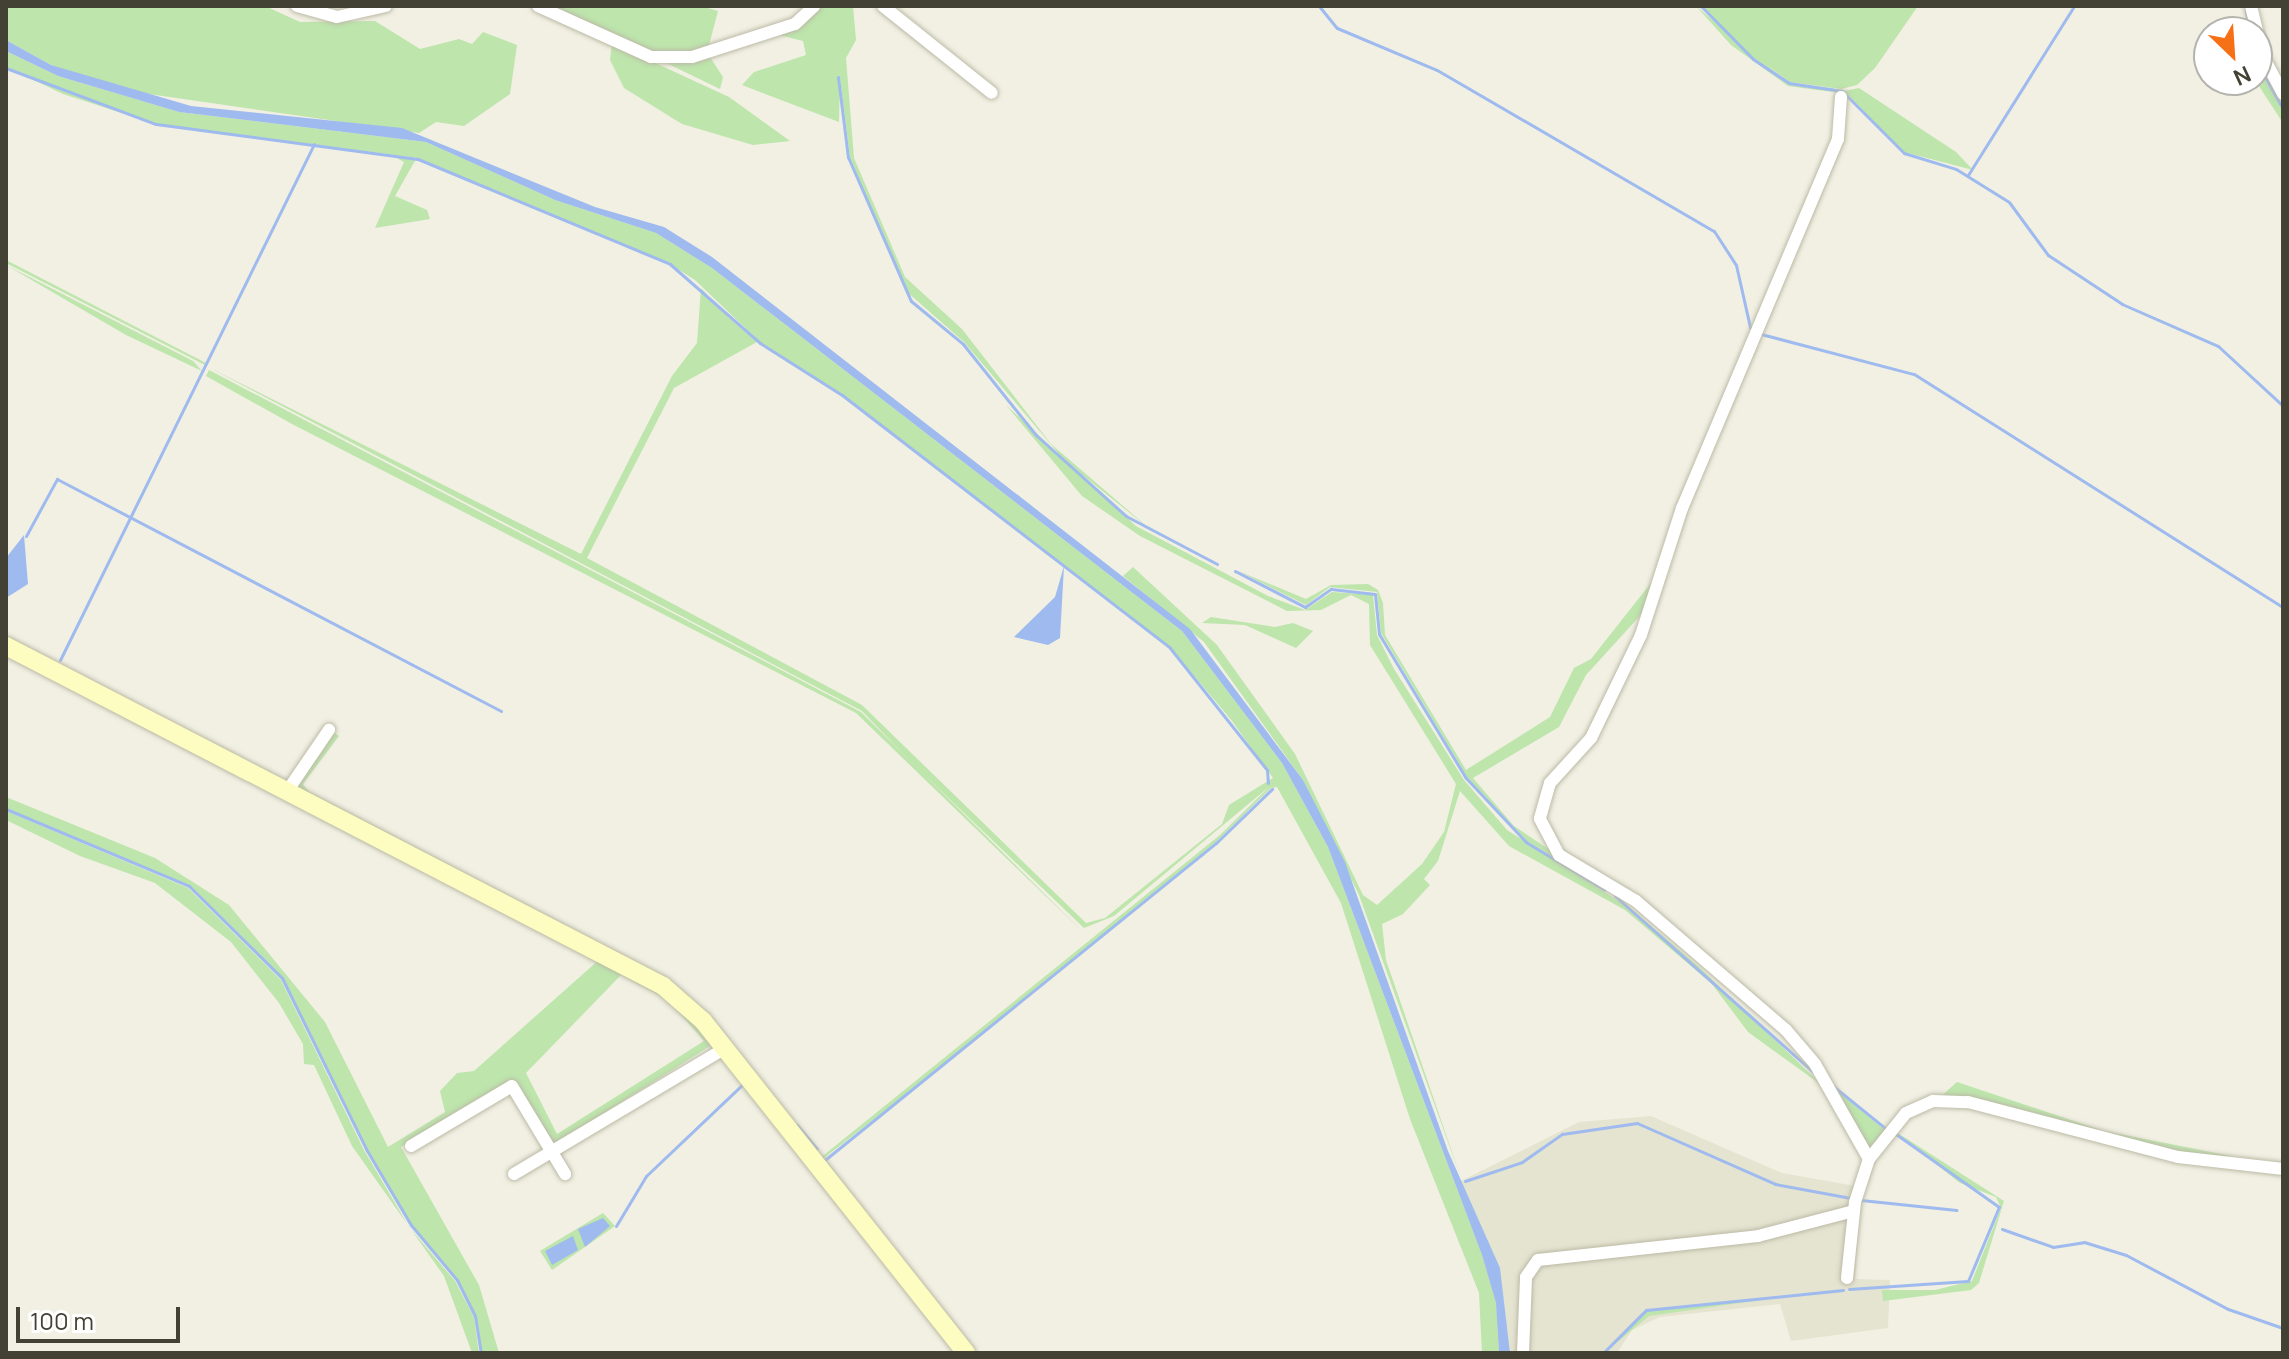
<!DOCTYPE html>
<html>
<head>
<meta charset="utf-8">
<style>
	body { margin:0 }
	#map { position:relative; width:2289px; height:1359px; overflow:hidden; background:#f1f0e3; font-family:Manrope,sans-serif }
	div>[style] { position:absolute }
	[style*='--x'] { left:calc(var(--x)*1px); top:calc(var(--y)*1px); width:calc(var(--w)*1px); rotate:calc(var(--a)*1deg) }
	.residential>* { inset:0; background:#e5e4d1 }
	.green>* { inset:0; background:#bde5ac }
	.water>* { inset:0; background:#9fbaee }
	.stream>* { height:3px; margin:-1.5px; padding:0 1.5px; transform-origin:1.5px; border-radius:1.5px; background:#9fbaee }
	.roads { filter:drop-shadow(0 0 2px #bcbaa6) drop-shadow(0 0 2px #bcbaa6) }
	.street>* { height:12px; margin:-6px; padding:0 6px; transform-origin:6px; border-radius:6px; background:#fff }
	.secondary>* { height:18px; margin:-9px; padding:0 9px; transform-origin:9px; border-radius:9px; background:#fdfdc1 }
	span { translate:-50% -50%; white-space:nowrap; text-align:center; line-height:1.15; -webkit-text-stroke:6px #fff; paint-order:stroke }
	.frame { position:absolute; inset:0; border:8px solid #434133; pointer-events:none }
	.north { position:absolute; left:2193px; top:16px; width:80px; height:80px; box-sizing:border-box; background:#fff; border:2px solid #b4b3ad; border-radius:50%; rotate:155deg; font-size:22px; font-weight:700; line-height:32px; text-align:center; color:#434133 }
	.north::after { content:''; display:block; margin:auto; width:28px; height:36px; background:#f67015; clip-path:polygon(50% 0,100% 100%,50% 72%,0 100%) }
	.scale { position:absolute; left:16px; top:1307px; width:164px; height:36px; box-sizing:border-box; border:4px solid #434133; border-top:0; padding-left:10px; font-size:24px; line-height:28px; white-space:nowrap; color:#434133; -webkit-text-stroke:6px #fff; paint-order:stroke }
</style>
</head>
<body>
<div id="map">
	<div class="residential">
		<i style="clip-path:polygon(1651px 1116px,1782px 1173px,1861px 1187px,1855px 1279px,1890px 1280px,1888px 1328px,1791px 1341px,1780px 1304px,1660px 1317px,1632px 1330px,1617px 1353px,1504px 1353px,1459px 1182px,1579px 1122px)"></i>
	</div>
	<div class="green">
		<i style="clip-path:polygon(6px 6px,265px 6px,300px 22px,375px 21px,420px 49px,459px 39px,472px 44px,483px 32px,517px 45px,510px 94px,464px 126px,436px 122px,419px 133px,135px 92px,51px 65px,6px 40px)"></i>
		<i style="clip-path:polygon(541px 6px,701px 6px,718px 11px,708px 49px,658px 56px)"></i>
		<i style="clip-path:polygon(821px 6px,853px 6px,856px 40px,846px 58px,854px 158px,905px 277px,962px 329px,1051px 444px,1151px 530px,1065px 461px,964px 342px,906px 291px,850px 157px,840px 78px,839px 122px,742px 85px,754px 72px,806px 55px,803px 41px,771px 33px,801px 28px)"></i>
		<i style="clip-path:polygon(1696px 6px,1789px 84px,1833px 88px,1840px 93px,1788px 86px,1731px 45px)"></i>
		<i style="clip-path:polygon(1703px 6px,1918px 6px,1875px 68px,1857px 85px,1841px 89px,1790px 82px,1745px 50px)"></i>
		<i style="clip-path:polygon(612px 43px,729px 97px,790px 141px,753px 145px,682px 124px,624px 88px,610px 60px)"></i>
		<i style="clip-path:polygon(6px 51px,58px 76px,179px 112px,426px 142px,555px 200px,656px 233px,712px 268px,1182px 631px,1282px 763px,1328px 847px,1482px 1255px,1496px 1303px,1499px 1353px,1482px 1353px,1479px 1293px,1410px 1119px,1341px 903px,1277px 787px,1271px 788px,1215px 843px,958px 1054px,824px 1158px,975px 1353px,969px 1353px,819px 1159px,1220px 835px,1270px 786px,1114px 916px,1084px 928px,911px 762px,862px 711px,208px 367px,581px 554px,672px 376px,697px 343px,701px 288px,727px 316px,757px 342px,674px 388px,587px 558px,862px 705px,1086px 923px,1105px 918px,1222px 824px,1229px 805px,1273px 778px,1232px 721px,1171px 648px,842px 395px,761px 343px,695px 280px,670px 264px,418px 158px,156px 124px,63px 94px,6px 67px)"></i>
		<i style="clip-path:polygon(708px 54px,723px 77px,720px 89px,660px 60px)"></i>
		<i style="clip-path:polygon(2257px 66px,2283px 111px,2283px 123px,2255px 80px)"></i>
		<i style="clip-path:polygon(1859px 88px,1956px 152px,1973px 170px,1904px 152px,1844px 91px)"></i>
		<i style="clip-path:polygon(395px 157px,416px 159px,395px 196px,427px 210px,430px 219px,375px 228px,404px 162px)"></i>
		<i style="clip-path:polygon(6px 260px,206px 363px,205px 365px,6px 263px)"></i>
		<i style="clip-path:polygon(6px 265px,193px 361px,202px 371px,126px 335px)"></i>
		<i style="clip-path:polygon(209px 370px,861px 712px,1087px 936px,856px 713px,292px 424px,206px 376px)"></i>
		<i style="clip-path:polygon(1006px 405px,1136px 526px,1268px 596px,1305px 610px,1332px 592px,1373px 595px,1377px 635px,1394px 669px,1464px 780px,1507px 830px,1631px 909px,1698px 966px,1824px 1087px,1748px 1032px,1712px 984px,1625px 910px,1509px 846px,1460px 791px,1438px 861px,1424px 879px,1430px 885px,1403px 914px,1382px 924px,1386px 960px,1461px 1178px,1359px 895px,1303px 780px,1204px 642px,1123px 576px,1133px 567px,1217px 645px,1295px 754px,1363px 895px,1377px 905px,1422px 864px,1444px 832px,1456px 784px,1370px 645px,1369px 604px,1351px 595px,1321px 610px,1287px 611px,1140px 536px,1082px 496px)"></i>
		<i style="clip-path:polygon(1236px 570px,1306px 599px,1331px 585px,1368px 584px,1378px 590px,1383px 603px,1385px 635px,1466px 770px,1550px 717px,1574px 668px,1591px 659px,1658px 574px,1648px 607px,1586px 675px,1559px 727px,1473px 778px,1514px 826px,1634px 906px,1527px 841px,1467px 777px,1381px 633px,1377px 592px,1330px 587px,1306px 605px)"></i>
		<i style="clip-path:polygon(1211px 617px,1275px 627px,1293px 623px,1313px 631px,1296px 648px,1245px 625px,1202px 623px)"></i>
		<i style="clip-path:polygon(332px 731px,339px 736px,303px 784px,309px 792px,650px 969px,687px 994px,755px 1072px,702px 1015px,299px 793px,296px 783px)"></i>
		<i style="clip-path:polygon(evenodd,6px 797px,155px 858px,229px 905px,325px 1022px,388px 1147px,445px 1112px,440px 1091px,457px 1073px,474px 1071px,601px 958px,654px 986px,710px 1037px,710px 1046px,560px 1141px,553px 1143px,513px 1080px,401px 1147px,479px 1285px,499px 1353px,482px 1353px,476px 1316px,457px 1280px,411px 1225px,366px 1149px,283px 978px,190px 886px,6px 809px,6px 797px,621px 975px,668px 1000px,704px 1041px,557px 1134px,526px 1073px,621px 975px)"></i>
		<i style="clip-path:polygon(6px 811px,188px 888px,281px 980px,364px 1150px,409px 1227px,455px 1281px,474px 1317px,479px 1353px,472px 1353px,444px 1276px,352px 1146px,314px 1065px,304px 1064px,303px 1044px,279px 1003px,231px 942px,155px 883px,80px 856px,6px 820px)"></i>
		<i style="clip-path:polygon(1957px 1082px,2104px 1131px,2231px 1156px,2201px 1160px,1938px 1099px)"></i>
		<i style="clip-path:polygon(1827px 1083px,1886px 1131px,1870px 1148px,1856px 1124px)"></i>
		<i style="clip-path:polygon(1893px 1130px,2004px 1201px,1979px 1283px,1971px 1290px,1883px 1301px,1882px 1290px,1935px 1290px,1972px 1281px,2001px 1208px,1996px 1197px,1960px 1183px)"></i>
		<i style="clip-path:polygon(603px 1213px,615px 1226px,552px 1270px,540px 1251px)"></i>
		<i style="clip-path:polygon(1788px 1296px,1649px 1316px,1604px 1353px,1647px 1311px)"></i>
	</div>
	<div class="water">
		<i style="clip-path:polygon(6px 40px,51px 65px,191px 106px,402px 128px,595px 207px,664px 227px,712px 257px,1190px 629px,1303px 780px,1345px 862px,1448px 1151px,1500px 1268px,1510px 1353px,1499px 1353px,1496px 1303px,1482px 1255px,1328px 847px,1282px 763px,1182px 631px,712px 268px,656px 233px,555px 200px,426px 142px,179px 112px,58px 76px,6px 51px)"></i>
		<i style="clip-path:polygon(24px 535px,28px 584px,6px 598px,6px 558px)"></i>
		<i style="clip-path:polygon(1064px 566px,1060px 638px,1048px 645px,1014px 637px,1055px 597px)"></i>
		<i style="clip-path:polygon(603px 1218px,610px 1226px,585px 1247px,578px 1229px)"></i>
		<i style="clip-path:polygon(573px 1236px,578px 1250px,552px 1265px,545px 1251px)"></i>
	</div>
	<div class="stream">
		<i style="--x:1319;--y:6;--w:28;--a:51"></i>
		<i style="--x:1337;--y:28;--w:108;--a:22.8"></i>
		<i style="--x:1437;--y:70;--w:320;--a:30.2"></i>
		<i style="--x:1714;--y:231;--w:40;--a:57.1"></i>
		<i style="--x:1736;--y:265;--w:64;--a:77.3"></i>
		<i style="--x:1701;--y:6;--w:74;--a:45.5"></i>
		<i style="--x:1753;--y:59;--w:43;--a:33.7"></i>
		<i style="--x:1789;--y:83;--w:54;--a:8.6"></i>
		<i style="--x:1842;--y:91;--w:88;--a:45"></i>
		<i style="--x:1904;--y:153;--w:54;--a:17.1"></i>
		<i style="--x:1956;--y:169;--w:62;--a:31.9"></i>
		<i style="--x:2009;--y:202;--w:66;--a:53.7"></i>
		<i style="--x:2048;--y:255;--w:89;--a:33.5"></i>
		<i style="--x:2122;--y:304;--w:105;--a:23.6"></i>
		<i style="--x:2218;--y:346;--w:88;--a:42.7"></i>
		<i style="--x:2246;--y:8;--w:24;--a:85"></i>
		<i style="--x:2257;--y:63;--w:53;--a:60.5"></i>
		<i style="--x:6;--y:68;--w:160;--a:20.5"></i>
		<i style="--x:156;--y:124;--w:264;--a:7.6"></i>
		<i style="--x:418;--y:159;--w:273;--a:22.6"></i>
		<i style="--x:670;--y:264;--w:120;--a:41.3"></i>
		<i style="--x:760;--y:343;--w:97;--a:32.4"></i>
		<i style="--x:842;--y:395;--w:414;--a:37.6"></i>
		<i style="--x:1170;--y:648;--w:156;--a:51.5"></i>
		<i style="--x:1267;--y:770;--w:13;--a:86"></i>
		<i style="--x:838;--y:77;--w:81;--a:82.9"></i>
		<i style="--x:848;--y:157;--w:157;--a:66.4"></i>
		<i style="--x:911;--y:301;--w:67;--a:39.6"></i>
		<i style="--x:963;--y:344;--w:117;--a:51.3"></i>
		<i style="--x:1036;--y:435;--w:121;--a:42"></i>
		<i style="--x:1126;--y:516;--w:103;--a:27.8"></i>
		<i style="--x:1968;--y:175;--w:199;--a:-57.9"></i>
		<i style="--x:1761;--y:334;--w:158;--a:14.7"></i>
		<i style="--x:1914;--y:374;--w:436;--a:32.3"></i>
		<i style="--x:26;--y:536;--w:65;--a:-61.5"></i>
		<i style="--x:57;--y:479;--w:501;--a:27.59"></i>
		<i style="--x:1235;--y:571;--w:79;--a:27.2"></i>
		<i style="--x:1305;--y:607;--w:32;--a:-35"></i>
		<i style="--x:1331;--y:589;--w:44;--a:6.5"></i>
		<i style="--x:1375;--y:594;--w:40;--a:84.3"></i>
		<i style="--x:1379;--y:634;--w:168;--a:58.9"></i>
		<i style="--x:1466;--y:778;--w:88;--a:46.8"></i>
		<i style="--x:1526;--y:842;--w:92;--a:31.3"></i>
		<i style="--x:60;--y:660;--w:575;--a:-63.79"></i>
		<i style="--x:6;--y:809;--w:199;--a:22.8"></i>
		<i style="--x:189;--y:886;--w:131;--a:44.7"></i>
		<i style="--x:282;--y:978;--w:191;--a:63.8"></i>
		<i style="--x:366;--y:1149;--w:88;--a:59.4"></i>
		<i style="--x:411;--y:1225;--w:72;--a:50.1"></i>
		<i style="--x:457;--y:1280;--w:40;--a:63.4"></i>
		<i style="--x:475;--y:1316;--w:37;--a:81"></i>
		<i style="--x:1615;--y:896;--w:264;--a:41.6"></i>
		<i style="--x:1833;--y:1086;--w:67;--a:38.9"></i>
		<i style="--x:797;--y:1125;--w:31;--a:50"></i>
		<i style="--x:826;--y:1159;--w:502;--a:-39.02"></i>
		<i style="--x:1216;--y:843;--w:78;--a:-44"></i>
		<i style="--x:1465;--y:1181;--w:60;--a:-18.4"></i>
		<i style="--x:1522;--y:1162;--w:49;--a:-35"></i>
		<i style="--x:1562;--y:1134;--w:76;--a:-8.3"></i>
		<i style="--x:1637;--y:1123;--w:151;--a:23.8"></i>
		<i style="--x:1775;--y:1184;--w:77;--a:10.4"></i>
		<i style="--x:1861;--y:1200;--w:96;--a:6"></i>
		<i style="--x:616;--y:1226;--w:58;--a:-59"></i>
		<i style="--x:646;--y:1176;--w:132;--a:-43.5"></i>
		<i style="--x:2002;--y:1229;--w:54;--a:19.4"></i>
		<i style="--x:2053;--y:1247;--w:31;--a:-9"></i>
		<i style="--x:2084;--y:1242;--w:44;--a:17.2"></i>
		<i style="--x:2126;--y:1255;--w:115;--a:27.9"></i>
		<i style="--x:2228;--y:1309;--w:58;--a:19.1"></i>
		<i style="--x:1849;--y:1289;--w:119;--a:-3.8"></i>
		<i style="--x:1968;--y:1281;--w:80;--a:-67.3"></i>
		<i style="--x:1999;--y:1207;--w:126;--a:-144.7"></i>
		<i style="--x:1603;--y:1353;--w:61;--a:-45"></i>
		<i style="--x:1646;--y:1310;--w:198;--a:-5.8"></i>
	</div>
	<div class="roads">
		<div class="street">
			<i style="--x:297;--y:6;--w:41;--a:15.4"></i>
			<i style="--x:337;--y:17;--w:50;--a:-12.7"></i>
			<i style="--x:538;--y:6;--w:124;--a:24.3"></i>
			<i style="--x:651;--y:57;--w:41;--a:0"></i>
			<i style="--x:692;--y:57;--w:108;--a:-17.8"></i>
			<i style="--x:795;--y:24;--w:26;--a:-43"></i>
			<i style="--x:883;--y:6;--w:139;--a:38.6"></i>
			<i style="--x:2251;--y:6;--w:51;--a:76.5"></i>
			<i style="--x:2263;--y:56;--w:43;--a:62.2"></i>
			<i style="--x:1841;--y:97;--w:42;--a:94.1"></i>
			<i style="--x:1838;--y:139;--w:401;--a:112.9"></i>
			<i style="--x:1682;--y:508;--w:133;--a:107.9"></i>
			<i style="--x:1641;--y:635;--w:114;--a:115.9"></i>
			<i style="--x:1591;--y:738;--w:61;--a:132.3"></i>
			<i style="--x:1550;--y:783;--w:37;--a:106"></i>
			<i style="--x:1540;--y:819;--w:41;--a:62.2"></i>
			<i style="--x:1559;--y:855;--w:90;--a:30.9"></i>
			<i style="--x:1636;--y:901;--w:198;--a:40.7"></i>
			<i style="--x:1786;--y:1030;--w:45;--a:49.5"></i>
			<i style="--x:1815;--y:1064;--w:109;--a:60.4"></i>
			<i style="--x:288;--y:790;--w:73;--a:-55.7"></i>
			<i style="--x:411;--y:1146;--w:117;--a:-30.7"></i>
			<i style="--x:512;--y:1086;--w:103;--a:58.9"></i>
			<i style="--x:514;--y:1174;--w:244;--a:-30.8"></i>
			<i style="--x:1847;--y:1278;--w:76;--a:-84"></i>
			<i style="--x:1855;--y:1202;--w:45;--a:-72"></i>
			<i style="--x:1869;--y:1159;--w:59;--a:-51.2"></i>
			<i style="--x:1906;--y:1113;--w:30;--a:-24"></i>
			<i style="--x:1933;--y:1101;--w:35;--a:2"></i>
			<i style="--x:1968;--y:1102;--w:217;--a:14.7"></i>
			<i style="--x:2178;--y:1157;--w:106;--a:6.5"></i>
			<i style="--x:1523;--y:1353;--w:76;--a:-87.7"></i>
			<i style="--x:1526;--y:1277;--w:21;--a:-55"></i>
			<i style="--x:1538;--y:1260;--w:221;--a:-6.2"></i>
			<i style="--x:1758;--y:1236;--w:99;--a:-14.6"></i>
		</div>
		<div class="secondary">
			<i style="--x:6;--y:646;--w:740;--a:27.36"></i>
			<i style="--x:663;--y:986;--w:53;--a:41.2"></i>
			<i style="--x:703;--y:1021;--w:424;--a:51.6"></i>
		</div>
	</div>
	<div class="frame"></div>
	<div class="north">N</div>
	<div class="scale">100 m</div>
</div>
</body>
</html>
